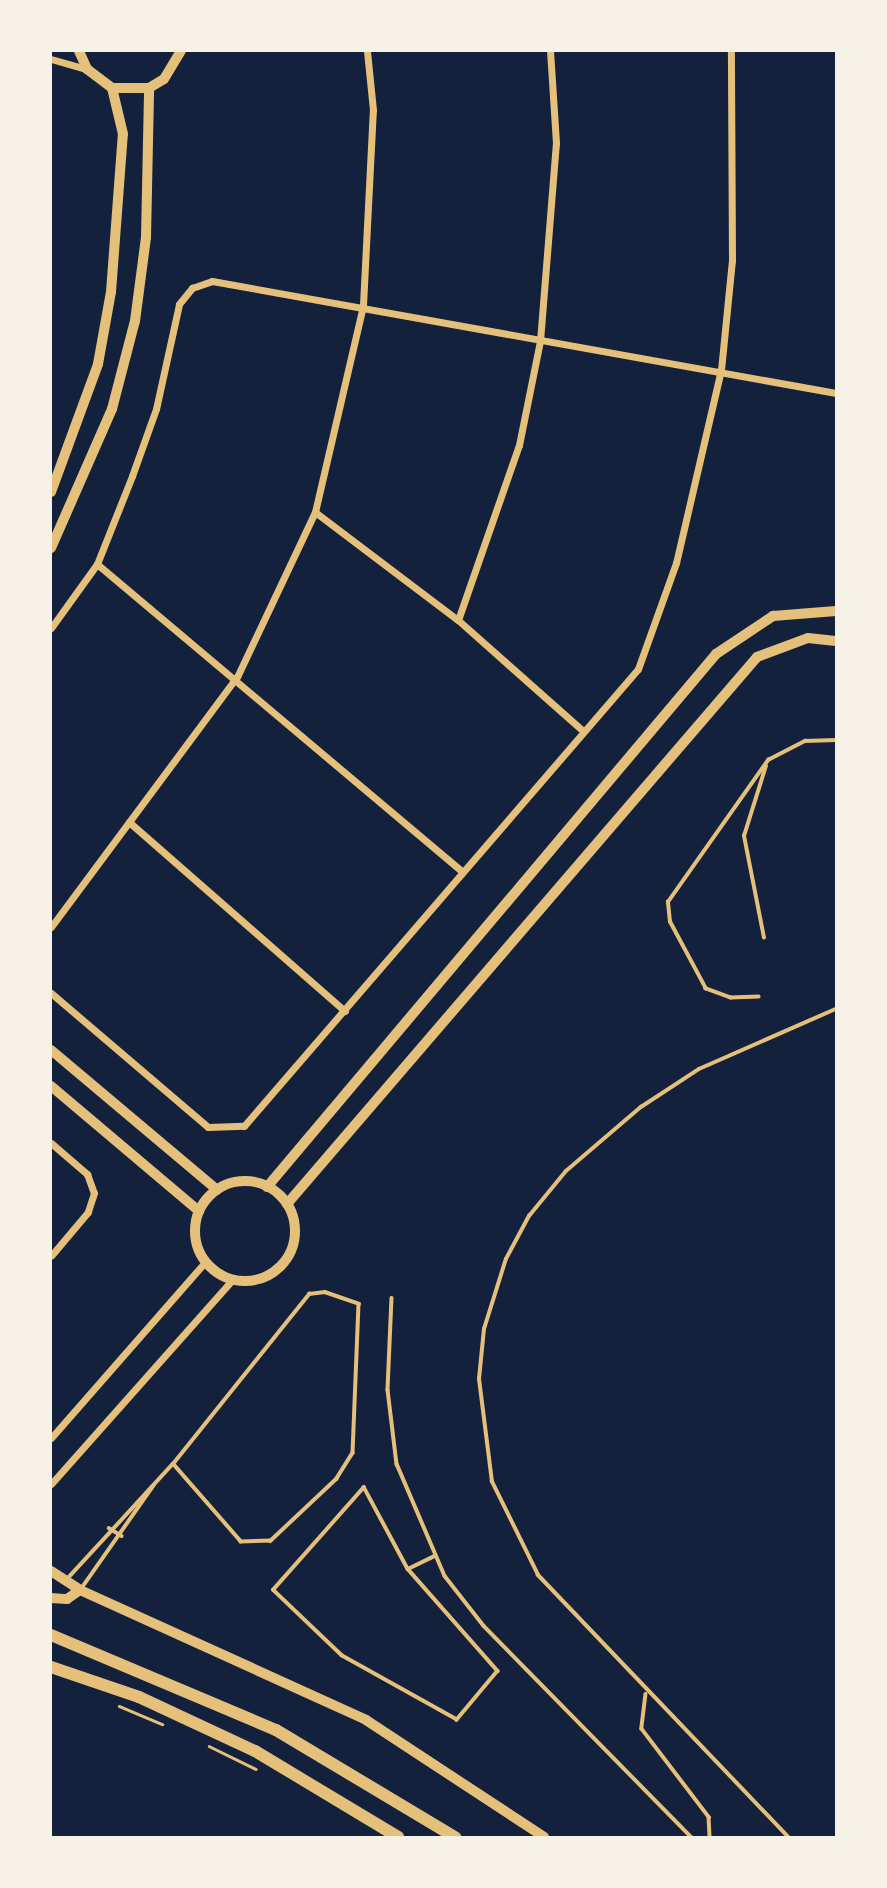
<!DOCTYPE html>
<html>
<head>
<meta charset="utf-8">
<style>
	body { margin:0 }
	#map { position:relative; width:887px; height:1888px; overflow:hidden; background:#14213d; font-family:Jost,sans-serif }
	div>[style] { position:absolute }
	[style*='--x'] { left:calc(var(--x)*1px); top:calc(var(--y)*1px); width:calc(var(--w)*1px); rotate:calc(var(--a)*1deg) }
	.path>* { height:2.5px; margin:-1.25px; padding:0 1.25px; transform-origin:1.25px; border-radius:1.25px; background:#e5c07b }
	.service>* { height:3.5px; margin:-1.75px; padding:0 1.75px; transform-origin:1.75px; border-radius:1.75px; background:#e5c07b }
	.minor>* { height:7px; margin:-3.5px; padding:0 3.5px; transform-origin:3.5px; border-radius:3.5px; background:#e5c07b }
	.tertiary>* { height:10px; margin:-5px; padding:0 5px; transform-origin:5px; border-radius:5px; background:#e5c07b }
	.tertiary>.ring { margin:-5px; padding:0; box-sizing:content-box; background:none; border:10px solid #e5c07b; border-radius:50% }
	.trunk>* { height:12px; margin:-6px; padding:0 6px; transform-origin:6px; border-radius:6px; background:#e5c07b }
	span { translate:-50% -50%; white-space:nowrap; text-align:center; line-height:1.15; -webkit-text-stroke:7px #f6f1e7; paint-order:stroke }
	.frame { position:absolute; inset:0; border:52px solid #f6f1e7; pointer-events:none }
</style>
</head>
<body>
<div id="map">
	<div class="path">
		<i style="--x:119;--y:1706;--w:47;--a:22.7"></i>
		<i style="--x:209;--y:1746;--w:52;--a:26.1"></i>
	</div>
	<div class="service">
		<i style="--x:764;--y:938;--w:104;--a:-101.1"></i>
		<i style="--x:744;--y:836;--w:73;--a:-72.6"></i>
		<i style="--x:759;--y:997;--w:28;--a:178"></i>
		<i style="--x:731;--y:998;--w:27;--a:-160"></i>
		<i style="--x:706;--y:989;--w:76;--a:-118.2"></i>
		<i style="--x:670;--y:922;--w:20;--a:-96"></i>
		<i style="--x:668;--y:902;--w:174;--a:-54.8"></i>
		<i style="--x:768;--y:760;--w:42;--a:-27.2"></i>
		<i style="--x:805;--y:741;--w:31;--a:-2"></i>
		<i style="--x:392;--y:1298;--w:92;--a:92.5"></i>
		<i style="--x:388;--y:1390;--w:75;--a:83.1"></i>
		<i style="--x:397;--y:1464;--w:122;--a:66.8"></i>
		<i style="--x:445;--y:1576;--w:63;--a:52"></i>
		<i style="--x:484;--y:1626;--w:296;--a:45.5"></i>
		<i style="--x:364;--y:1487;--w:93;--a:61.8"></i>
		<i style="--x:408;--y:1569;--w:136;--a:48.6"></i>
		<i style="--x:498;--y:1671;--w:64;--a:129.9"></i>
		<i style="--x:457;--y:1720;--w:132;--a:-150.9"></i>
		<i style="--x:342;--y:1656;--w:95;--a:-136.3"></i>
		<i style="--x:273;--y:1590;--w:137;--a:-48.5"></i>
		<i style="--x:109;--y:1528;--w:15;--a:32"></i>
		<i style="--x:408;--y:1569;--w:30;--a:-26"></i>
		<i style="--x:68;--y:1578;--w:155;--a:-47.4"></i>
		<i style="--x:173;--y:1464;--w:218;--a:-51.3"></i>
		<i style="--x:309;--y:1294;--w:16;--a:-7"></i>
		<i style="--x:325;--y:1292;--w:36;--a:19"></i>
		<i style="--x:359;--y:1304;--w:149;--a:92.3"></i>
		<i style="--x:353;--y:1453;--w:31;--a:122"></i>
		<i style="--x:337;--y:1479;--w:91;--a:136.8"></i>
		<i style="--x:271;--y:1541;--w:30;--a:178"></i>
		<i style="--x:241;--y:1542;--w:103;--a:-131.1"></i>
		<i style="--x:81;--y:1589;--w:126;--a:-55"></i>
		<i style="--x:646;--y:1694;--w:35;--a:97"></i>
		<i style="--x:642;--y:1729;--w:111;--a:52.7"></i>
		<i style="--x:709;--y:1817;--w:20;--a:87"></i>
		<i style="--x:788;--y:1837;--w:362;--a:-133.7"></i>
		<i style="--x:538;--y:1575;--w:104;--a:-116.3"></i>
		<i style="--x:492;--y:1482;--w:104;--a:-97.2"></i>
		<i style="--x:479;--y:1379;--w:50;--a:-84.3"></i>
		<i style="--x:484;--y:1329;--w:73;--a:-72.6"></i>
		<i style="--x:506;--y:1259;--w:49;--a:-61.9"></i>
		<i style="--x:529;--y:1216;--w:58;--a:-50.6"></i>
		<i style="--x:566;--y:1171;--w:99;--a:-40.5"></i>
		<i style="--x:641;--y:1107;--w:69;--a:-33.2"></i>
		<i style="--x:699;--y:1069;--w:150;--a:-23.7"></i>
	</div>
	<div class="minor">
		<i style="--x:51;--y:59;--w:36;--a:16"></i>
		<i style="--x:315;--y:512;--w:179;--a:37.1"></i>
		<i style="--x:458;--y:620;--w:166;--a:41.6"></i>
		<i style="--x:97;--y:564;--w:477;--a:40.1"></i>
		<i style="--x:458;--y:620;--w:185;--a:-70.8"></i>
		<i style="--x:519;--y:445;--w:106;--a:-78.6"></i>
		<i style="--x:540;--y:341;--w:199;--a:-85.4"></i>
		<i style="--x:556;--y:143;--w:92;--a:-93.7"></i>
		<i style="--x:51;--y:628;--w:79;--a:-54.3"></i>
		<i style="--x:97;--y:564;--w:95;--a:-68.3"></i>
		<i style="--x:132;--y:476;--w:71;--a:-70.3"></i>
		<i style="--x:156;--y:409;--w:107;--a:-77.6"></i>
		<i style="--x:179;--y:304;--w:21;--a:-51"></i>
		<i style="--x:192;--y:288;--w:21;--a:-19"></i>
		<i style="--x:212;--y:281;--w:634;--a:10.18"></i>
		<i style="--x:129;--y:822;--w:287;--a:41.2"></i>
		<i style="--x:51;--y:927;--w:312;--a:-53.4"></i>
		<i style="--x:237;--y:677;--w:183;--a:-64.7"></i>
		<i style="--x:315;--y:512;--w:212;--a:-76.9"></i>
		<i style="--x:363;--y:305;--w:195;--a:-87.1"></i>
		<i style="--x:373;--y:110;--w:59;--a:-95.8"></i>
		<i style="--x:51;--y:993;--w:206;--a:40.5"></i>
		<i style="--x:208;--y:1127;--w:36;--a:-2"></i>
		<i style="--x:244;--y:1126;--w:603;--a:-49.23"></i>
		<i style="--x:638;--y:669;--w:113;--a:-70.3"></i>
		<i style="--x:676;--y:563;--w:198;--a:-76.9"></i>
		<i style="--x:721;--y:370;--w:111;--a:-84.3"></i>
		<i style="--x:732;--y:260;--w:209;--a:-90.3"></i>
		<i style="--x:51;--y:1143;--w:48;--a:40.7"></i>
		<i style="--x:87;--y:1174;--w:20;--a:70"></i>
		<i style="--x:94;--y:1193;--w:20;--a:108"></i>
		<i style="--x:88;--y:1212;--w:57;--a:130.1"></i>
		<i style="--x:51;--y:1438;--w:234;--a:-48.8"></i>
		<i style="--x:51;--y:1484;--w:273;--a:-48.4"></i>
	</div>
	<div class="tertiary">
		<i style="--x:79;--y:51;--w:20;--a:66"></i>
		<i style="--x:87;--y:69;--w:31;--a:37"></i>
		<i style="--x:112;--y:88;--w:37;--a:0"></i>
		<i style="--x:149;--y:88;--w:17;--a:-31"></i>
		<i style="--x:164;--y:79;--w:33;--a:-59"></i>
		<i style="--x:51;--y:492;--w:136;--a:-69.8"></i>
		<i style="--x:98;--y:364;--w:73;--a:-79.8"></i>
		<i style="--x:111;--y:292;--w:158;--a:-85.7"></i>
		<i style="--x:123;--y:134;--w:47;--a:-103.4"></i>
		<i style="--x:51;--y:548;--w:152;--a:-66.3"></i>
		<i style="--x:112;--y:409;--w:91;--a:-75.4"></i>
		<i style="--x:135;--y:321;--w:85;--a:-82.5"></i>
		<i style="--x:146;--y:237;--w:149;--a:-88.8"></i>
		<i style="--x:51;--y:1050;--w:217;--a:40.1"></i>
		<i style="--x:51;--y:1086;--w:194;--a:40.2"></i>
		<i class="ring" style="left:195px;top:1181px;width:90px;height:90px"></i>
		<i style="--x:267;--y:1187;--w:697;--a:-49.89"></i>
		<i style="--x:716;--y:654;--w:69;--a:-33.7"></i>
		<i style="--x:773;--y:616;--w:63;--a:-4.5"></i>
		<i style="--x:287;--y:1204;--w:721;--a:-49.33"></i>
		<i style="--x:757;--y:657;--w:54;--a:-20.4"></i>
		<i style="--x:808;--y:638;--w:28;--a:6"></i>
		<i style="--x:51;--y:1571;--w:35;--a:33"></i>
		<i style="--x:80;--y:1590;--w:314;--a:24.4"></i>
		<i style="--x:366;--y:1720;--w:213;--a:33.3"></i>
		<i style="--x:51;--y:1598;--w:16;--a:4"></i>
		<i style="--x:67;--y:1599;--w:16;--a:-35"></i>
	</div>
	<div class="trunk">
		<i style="--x:51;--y:1635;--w:244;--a:22.9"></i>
		<i style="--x:276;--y:1730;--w:209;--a:30.9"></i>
		<i style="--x:51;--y:1667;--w:93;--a:18.8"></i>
		<i style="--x:139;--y:1697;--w:128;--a:25"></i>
		<i style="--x:255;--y:1751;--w:167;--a:31"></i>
	</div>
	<div class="frame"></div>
</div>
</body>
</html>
